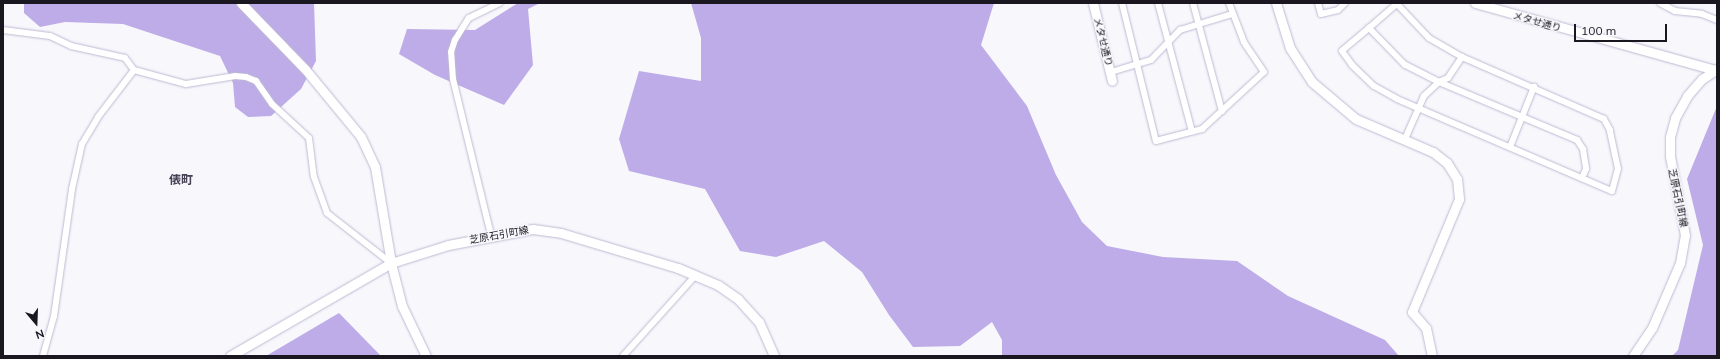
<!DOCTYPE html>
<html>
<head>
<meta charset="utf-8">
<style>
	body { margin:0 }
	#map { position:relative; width:1720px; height:359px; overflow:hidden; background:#f8f7fc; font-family:Mulish,"Noto Sans JP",sans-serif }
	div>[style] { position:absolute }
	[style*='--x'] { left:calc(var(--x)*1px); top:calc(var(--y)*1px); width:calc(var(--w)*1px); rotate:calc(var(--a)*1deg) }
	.forest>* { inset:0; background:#bdace8 }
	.roads { filter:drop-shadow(0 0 1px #bfb9d2) drop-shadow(0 0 1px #bfb9d2) }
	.street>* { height:6px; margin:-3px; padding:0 3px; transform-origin:3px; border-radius:3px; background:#fff }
	.secondary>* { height:9px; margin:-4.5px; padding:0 4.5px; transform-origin:4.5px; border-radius:4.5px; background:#fff }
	span { translate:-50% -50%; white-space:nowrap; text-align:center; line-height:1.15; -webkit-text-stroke:3px #f8f7fc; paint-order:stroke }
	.street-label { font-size:10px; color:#1a1720 }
	.quarter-label { font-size:12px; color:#474256; font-weight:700 }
	.frame { position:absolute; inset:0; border:4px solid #1a1720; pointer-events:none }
	.north { position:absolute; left:16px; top:303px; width:40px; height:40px; -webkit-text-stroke:3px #f8f7fc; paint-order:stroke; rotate:161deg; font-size:11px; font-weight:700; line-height:16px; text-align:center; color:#1a1720 }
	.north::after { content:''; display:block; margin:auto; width:14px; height:18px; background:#1a1720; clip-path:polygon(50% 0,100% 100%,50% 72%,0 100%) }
	.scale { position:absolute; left:1574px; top:24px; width:93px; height:18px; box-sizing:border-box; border:2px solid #1a1720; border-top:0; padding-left:5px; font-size:12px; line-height:14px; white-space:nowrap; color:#1a1720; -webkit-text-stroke:3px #f8f7fc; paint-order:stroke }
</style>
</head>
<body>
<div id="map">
	<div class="forest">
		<i style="clip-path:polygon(24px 3px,314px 3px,316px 61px,301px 89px,271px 116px,248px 117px,235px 107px,233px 83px,220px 56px,123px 24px,65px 22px,40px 27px,24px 13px)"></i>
		<i style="clip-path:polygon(518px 3px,540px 3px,528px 9px,533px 65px,504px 105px,435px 75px,399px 54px,407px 29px,475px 30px)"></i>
		<i style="clip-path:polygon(691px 3px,994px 3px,981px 45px,1027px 106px,1056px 175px,1082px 222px,1107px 246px,1163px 257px,1237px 261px,1288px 296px,1385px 340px,1399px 356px,1002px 356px,1002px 340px,992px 322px,960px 346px,913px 347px,889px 315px,862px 272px,824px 241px,776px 257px,740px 251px,705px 189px,629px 171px,619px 139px,639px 71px,701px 81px,701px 38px)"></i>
		<i style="clip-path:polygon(1717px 106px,1717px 356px,1672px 356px,1678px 350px,1703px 245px,1687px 179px)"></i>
		<i style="clip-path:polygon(339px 313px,381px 356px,266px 356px)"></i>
	</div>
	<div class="roads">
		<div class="street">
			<i style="--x:1122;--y:3;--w:142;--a:76.2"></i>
			<i style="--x:1156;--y:141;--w:48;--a:-14.6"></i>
			<i style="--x:1202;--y:129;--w:84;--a:-42.6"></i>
			<i style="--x:1264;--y:72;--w:36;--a:-124"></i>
			<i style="--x:1244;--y:42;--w:42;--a:-111"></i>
			<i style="--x:1158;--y:3;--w:133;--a:75.2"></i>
			<i style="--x:1193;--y:3;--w:112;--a:75"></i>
			<i style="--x:1318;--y:3;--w:11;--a:75"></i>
			<i style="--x:1321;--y:14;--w:17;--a:-13"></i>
			<i style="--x:1338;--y:10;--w:10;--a:-45"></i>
			<i style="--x:1660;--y:3;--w:17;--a:28"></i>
			<i style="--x:1675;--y:11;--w:27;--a:6"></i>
			<i style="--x:1702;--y:14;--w:16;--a:22"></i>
			<i style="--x:1397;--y:4;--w:47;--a:46.7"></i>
			<i style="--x:1429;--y:38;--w:38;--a:30"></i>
			<i style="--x:1462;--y:57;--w:25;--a:124"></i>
			<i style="--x:1448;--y:78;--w:10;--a:156"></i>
			<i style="--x:1439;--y:82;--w:38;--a:-153"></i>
			<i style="--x:1405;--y:65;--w:52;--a:-134.2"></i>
			<i style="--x:1369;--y:28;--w:37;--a:-41"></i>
			<i style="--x:1369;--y:28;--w:35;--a:140"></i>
			<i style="--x:1342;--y:51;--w:17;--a:54"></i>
			<i style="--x:1352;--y:65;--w:30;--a:44"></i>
			<i style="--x:1374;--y:86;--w:26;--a:29"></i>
			<i style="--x:1397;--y:99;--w:234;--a:23.2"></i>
			<i style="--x:1612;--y:191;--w:23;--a:-75"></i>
			<i style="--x:1618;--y:169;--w:40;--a:-102"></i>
			<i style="--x:1610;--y:130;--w:13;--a:-119"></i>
			<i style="--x:1604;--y:119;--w:155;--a:-156.4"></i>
			<i style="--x:3;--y:30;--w:47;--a:7.3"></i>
			<i style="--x:50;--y:36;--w:23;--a:25"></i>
			<i style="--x:71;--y:46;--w:55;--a:12.5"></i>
			<i style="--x:125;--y:58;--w:15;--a:53"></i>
			<i style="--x:134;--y:70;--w:54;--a:15.1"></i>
			<i style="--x:186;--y:84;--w:50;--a:-9.3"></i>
			<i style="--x:235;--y:76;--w:11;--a:5"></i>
			<i style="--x:246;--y:77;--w:11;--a:22"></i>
			<i style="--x:256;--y:81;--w:28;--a:55"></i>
			<i style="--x:272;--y:104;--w:50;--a:42.6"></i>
			<i style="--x:309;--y:138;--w:39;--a:83"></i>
			<i style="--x:314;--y:177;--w:38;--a:70"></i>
			<i style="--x:327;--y:213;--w:81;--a:38"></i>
			<i style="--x:1111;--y:72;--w:42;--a:-16.7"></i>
			<i style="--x:1151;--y:60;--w:42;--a:-46"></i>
			<i style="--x:1180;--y:30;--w:54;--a:-17.1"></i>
			<i style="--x:1405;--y:139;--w:47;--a:-66.2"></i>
			<i style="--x:1424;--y:96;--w:21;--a:-43"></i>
			<i style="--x:1439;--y:82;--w:150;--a:22.8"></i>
			<i style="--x:1577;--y:140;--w:11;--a:56"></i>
			<i style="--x:1583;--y:149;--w:20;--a:81"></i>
			<i style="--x:1586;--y:169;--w:10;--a:114"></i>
			<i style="--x:1510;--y:147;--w:65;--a:-68.2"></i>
			<i style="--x:491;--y:235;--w:161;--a:-103.7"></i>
			<i style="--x:453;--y:79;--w:27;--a:-94"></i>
			<i style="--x:451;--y:52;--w:13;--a:-72"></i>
			<i style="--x:455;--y:40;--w:26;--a:-58"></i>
			<i style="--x:469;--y:18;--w:34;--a:-26"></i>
			<i style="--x:43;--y:356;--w:41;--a:-74.6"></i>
			<i style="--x:54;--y:316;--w:128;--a:-81.9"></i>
			<i style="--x:72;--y:189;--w:46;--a:-77.5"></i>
			<i style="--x:82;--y:144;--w:31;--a:-59"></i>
			<i style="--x:98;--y:117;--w:59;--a:-52.5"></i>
			<i style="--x:623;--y:356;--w:109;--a:-48"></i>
		</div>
		<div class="secondary">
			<i style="--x:241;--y:3;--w:92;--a:45.9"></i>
			<i style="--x:305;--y:69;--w:88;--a:50.5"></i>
			<i style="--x:361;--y:137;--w:33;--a:65"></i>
			<i style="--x:375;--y:167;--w:97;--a:80.5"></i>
			<i style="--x:391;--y:263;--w:44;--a:75.7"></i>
			<i style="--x:402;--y:306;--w:55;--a:64.4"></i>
			<i style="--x:1093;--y:3;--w:80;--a:76.3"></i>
			<i style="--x:1276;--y:3;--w:47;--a:72.7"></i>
			<i style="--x:1290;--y:48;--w:40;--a:57.1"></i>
			<i style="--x:1312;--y:82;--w:57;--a:40.1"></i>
			<i style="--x:1356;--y:119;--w:84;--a:23.2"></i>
			<i style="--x:1433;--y:152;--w:18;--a:38"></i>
			<i style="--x:1447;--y:163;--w:19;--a:58"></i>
			<i style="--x:1457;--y:179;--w:20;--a:84"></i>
			<i style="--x:1459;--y:199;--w:122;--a:112.6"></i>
			<i style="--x:1412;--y:312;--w:21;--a:49"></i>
			<i style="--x:1426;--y:328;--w:29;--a:78"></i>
			<i style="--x:1475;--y:3;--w:249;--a:15.6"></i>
			<i style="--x:230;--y:356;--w:186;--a:-30"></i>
			<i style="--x:391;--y:263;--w:60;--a:-17.5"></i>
			<i style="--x:448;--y:245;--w:86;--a:-10.7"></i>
			<i style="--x:533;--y:229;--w:28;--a:8"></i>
			<i style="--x:561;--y:233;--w:122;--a:16.7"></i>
			<i style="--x:678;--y:268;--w:43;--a:23"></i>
			<i style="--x:718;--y:285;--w:24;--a:35"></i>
			<i style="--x:738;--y:299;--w:31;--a:48"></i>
			<i style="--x:759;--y:322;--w:37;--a:66"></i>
			<i style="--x:1633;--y:356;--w:34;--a:-56"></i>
			<i style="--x:1652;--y:328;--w:71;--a:-66.7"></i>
			<i style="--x:1680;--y:263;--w:28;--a:-80"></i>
			<i style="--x:1685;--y:235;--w:80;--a:-100.8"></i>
			<i style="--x:1670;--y:156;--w:19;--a:-90"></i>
			<i style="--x:1670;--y:137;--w:20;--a:-75"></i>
			<i style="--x:1675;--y:118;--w:25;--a:-61"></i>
			<i style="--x:1687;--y:96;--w:23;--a:-49"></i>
			<i style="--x:1702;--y:79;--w:18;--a:-34"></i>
		</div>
	</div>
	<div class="street-label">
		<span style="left:1537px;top:22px;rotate:16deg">メタせ通り</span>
		<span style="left:1103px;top:42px;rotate:76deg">メタせ通り</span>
		<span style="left:1678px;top:198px;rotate:78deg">芝原石引町線</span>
		<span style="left:499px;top:235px;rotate:-10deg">芝原石引町線</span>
	</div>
	<div class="quarter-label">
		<span style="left:181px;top:180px">俵町</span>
	</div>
	<div class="frame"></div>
	<div class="north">N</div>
	<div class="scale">100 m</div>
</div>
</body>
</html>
